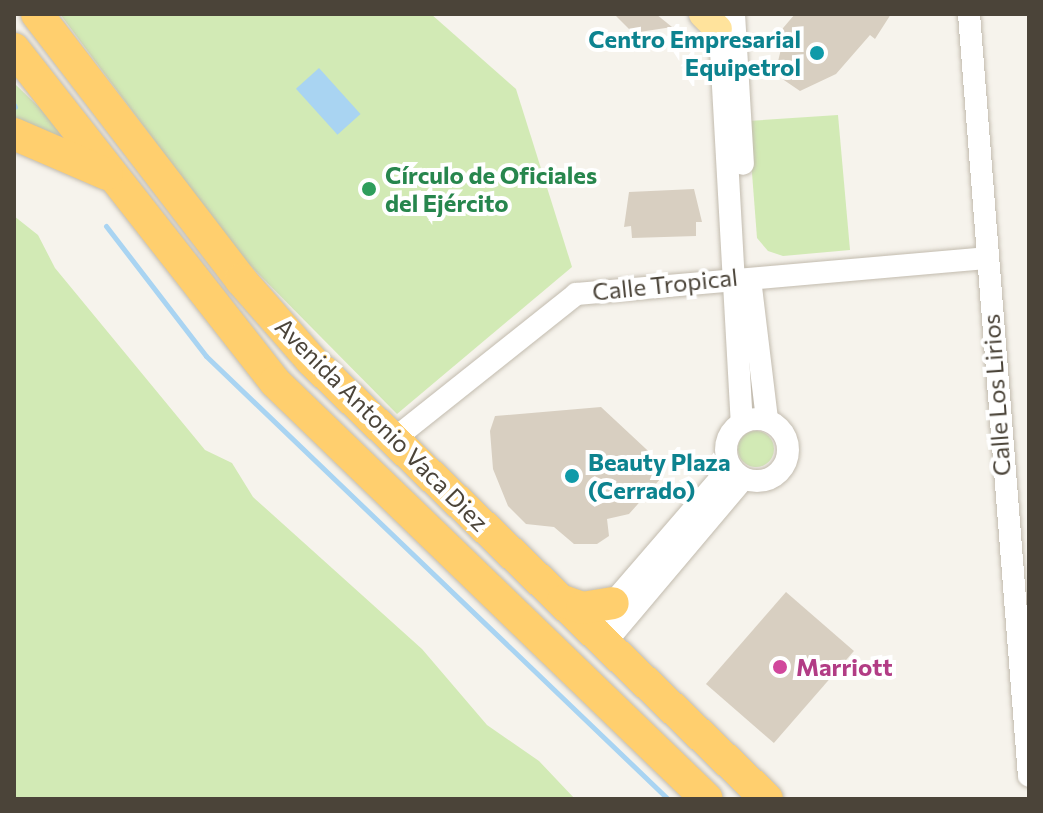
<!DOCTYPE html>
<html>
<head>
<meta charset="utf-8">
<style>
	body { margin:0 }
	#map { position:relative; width:1043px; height:813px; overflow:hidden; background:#f6f3ec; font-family:Commissioner,sans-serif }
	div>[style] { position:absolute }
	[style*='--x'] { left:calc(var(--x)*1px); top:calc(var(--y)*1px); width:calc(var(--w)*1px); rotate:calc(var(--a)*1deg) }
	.green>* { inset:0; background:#d2eab5 }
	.round { border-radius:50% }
	.water>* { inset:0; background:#a9d4f2; transform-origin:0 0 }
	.stream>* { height:5px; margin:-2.5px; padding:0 2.5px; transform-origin:2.5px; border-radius:2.5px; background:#a9d4f2 }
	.building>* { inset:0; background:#d8cfc1; transform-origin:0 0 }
	.roads { filter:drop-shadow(0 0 2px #c2bbae) drop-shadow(0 0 2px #c2bbae) }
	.minor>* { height:22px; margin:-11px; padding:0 11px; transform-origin:11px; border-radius:11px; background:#fff }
	.minor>.ring { margin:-11px; padding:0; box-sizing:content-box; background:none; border:22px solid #fff; border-radius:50% }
	.major>* { height:28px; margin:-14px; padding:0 14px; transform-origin:14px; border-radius:14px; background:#ffe39c }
	.highway>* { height:32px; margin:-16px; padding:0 16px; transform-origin:16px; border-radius:16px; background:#ffcf6e }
	.dots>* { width:22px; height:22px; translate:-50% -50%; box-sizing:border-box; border:4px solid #fff; border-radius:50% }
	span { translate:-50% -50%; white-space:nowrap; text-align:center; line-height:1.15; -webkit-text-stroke:8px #fff; paint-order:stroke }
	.culture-label { font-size:24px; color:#0d838f; font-weight:700 }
	.right { translate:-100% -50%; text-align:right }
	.left { translate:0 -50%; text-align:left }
	.leisure-label { font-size:24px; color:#27864d; font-weight:700 }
	.street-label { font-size:24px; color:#4b4439 }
	.hotel-label { font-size:24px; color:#b23c85; font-weight:700 }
	.frame { position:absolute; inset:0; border:16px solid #4b4439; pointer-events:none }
</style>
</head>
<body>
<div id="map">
	<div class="green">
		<i style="clip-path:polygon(60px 14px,431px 14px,516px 89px,572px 267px,397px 414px,238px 253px)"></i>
		<i style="clip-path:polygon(14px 83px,50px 118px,73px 146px,14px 123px)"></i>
		<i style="clip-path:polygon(838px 115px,850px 250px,783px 256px,768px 251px,757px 238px,748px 121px)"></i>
		<i style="clip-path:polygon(14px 216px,38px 235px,55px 268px,205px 450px,232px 463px,253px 497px,422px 649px,487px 725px,539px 761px,575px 799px,14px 799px)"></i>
		<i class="round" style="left:738px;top:431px;width:36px;height:36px"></i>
	</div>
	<div class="water">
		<i style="left:319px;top:68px;width:62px;height:31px;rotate:48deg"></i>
	</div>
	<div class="stream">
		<i style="--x:14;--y:105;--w:2;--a:63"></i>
		<i style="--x:106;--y:226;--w:164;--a:52.4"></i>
		<i style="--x:206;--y:356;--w:640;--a:43.8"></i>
	</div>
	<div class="building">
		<i style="clip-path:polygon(614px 14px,656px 14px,672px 27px,633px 33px)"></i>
		<i style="clip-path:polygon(795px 14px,891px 14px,875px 39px,870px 35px,836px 74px,800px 91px,775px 74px,781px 49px,772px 41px)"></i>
		<i style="clip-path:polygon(694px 189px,702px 222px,696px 222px,696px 236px,632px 238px,631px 226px,624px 227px,629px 192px)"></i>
		<i style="clip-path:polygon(601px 407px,660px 462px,662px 477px,629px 514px,607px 519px,609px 536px,597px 544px,574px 544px,554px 527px,526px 524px,508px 506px,493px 469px,490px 431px,495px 416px)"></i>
		<i style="left:786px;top:592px;width:90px;height:122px;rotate:41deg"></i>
	</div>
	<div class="roads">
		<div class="minor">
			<i style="--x:734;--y:14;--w:150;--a:86.6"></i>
			<i style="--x:969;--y:14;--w:764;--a:85.5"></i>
			<i style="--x:719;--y:15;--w:408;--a:86.8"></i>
			<i style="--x:751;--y:287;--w:134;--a:83.1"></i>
			<i class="ring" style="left:726px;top:419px;width:40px;height:40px"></i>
			<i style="--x:394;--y:439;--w:233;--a:-38.5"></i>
			<i style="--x:576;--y:294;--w:412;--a:-5"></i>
			<i style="--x:605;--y:612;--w:191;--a:-49.2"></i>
			<i style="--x:605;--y:643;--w:214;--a:-49.9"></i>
		</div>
		<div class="major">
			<i style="--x:703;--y:14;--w:21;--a:45"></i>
		</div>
		<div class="highway">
			<i style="--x:37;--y:14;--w:335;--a:52.5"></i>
			<i style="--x:241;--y:280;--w:106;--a:48.8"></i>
			<i style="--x:311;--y:360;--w:633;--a:43.91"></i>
			<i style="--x:14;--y:49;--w:423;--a:51.9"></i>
			<i style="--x:275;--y:382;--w:600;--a:43.99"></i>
			<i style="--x:14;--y:134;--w:101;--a:23.3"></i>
			<i style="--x:563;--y:601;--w:20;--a:20"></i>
			<i style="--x:582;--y:608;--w:31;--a:-9"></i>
		</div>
	</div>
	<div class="dots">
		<i style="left:817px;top:53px;background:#0f9aa8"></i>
		<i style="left:369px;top:189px;background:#2e9e5b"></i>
		<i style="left:572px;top:476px;background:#0f9aa8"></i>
		<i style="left:780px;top:667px;background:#d1479c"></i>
	</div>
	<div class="culture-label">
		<span class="right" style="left:801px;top:53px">Centro Empresarial<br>Equipetrol</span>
		<span class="left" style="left:588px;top:476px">Beauty Plaza<br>(Cerrado)</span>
	</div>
	<div class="leisure-label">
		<span class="left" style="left:385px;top:189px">Círculo de Oficiales<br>del Ejército</span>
	</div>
	<div class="street-label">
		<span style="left:665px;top:284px;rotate:-6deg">Calle Tropical</span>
		<span style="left:996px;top:395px;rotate:-94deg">Calle Los Lirios</span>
		<span style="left:382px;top:424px;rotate:45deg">Avenida Antonio Vaca Diez</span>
	</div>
	<div class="hotel-label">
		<span class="left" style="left:796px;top:667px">Marriott</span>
	</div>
	<div class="frame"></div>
</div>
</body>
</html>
